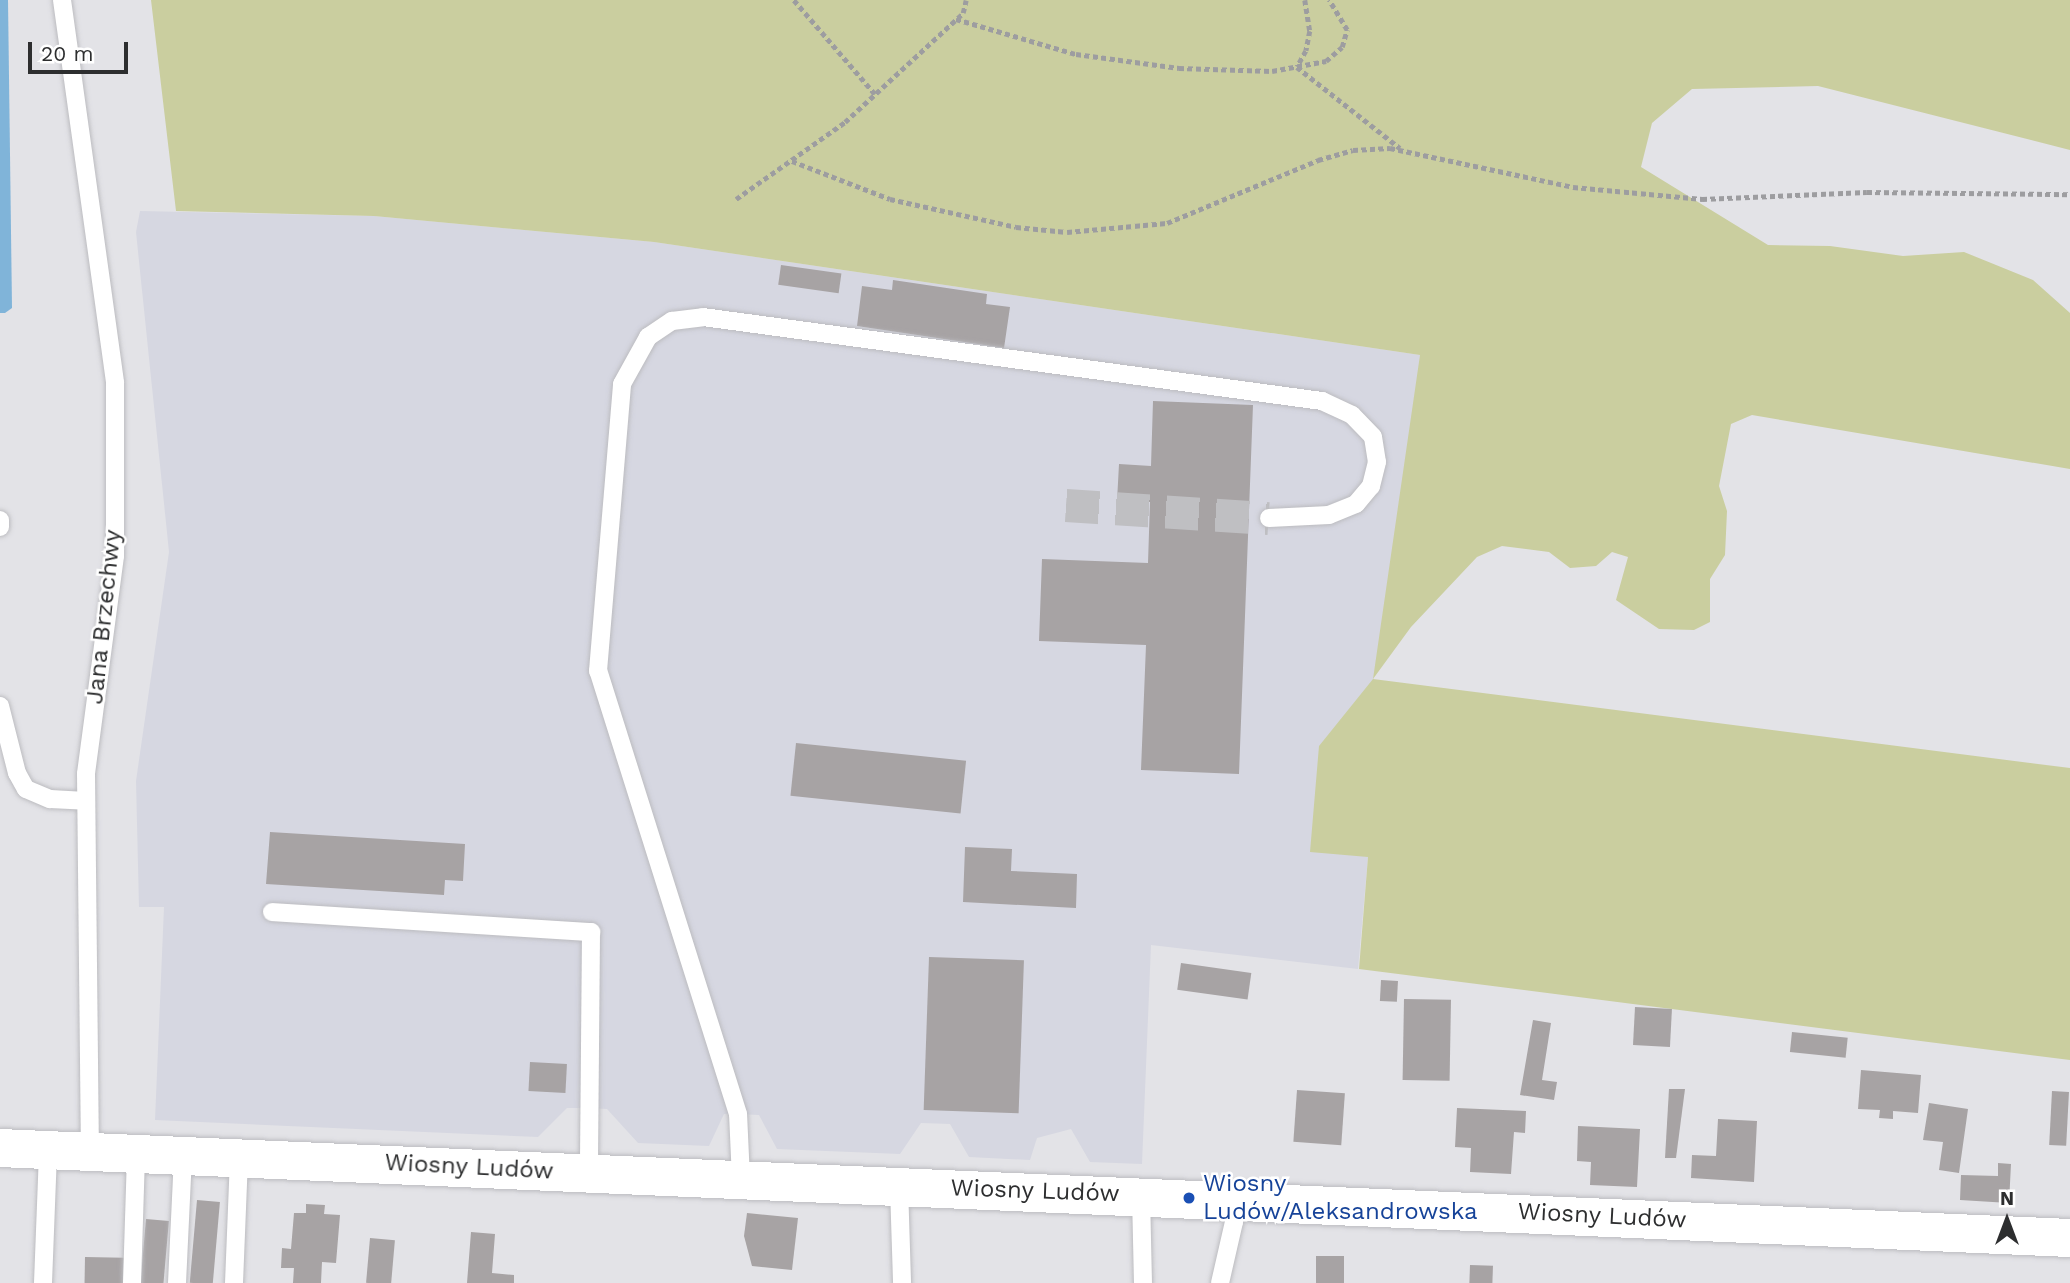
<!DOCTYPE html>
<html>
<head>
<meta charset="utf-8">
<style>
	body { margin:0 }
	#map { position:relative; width:2070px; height:1283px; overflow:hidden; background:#e3e3e7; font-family:"Work Sans",sans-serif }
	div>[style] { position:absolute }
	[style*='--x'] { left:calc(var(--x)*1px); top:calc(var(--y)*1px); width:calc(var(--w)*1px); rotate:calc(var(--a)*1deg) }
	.built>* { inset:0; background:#d6d7e1 }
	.green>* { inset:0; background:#cace9f }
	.water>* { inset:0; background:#80b4d9 }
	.building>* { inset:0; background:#a7a3a4; transform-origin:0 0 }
	.street-tunnel>* { height:33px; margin-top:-16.5px; transform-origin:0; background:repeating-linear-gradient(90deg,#bfbfc2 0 33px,transparent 0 50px) }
	.path>* { height:4.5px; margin-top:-2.25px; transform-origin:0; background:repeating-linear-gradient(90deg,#9d9da0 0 5px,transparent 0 8.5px) }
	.roads { filter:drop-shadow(0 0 2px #bcbcc0) drop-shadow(0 0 2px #bcbcc0) }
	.lane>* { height:18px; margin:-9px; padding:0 9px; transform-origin:9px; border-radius:9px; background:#fff }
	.secondary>* { height:38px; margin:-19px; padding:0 19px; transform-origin:19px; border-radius:19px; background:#fff }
	.dots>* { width:19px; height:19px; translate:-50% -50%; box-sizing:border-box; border:4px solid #fff; border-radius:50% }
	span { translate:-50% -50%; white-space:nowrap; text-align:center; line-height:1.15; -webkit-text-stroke:5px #fff; paint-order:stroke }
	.street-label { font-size:24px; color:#2d2e2f }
	.transit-label { font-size:24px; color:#164399 }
	.left { translate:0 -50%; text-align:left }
	.north { position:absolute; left:1972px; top:1185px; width:70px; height:70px; -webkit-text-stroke:5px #fff; paint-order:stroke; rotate:0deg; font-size:19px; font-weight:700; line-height:28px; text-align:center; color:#2d2e2f }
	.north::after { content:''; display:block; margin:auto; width:24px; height:32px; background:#2d2e2f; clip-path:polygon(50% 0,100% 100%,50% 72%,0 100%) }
	.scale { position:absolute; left:28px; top:42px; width:100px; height:32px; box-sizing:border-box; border:4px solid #2d2e2f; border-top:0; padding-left:9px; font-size:21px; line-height:24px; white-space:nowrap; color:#2d2e2f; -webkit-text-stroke:5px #fff; paint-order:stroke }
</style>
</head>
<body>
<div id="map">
	<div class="built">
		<i style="clip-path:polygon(140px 211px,374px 216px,654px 242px,1420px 355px,1413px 527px,1373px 680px,1319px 747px,1368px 857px,1358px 969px,1151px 945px,1142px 1164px,1090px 1162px,1071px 1129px,1037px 1138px,1030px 1160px,969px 1157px,950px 1124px,921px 1123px,900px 1154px,777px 1149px,759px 1115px,738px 1114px,724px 1114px,709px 1146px,638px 1143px,607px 1109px,589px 1108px,567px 1108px,538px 1137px,155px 1120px,164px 907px,139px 907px,136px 781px,169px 552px,136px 232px)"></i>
	</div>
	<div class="green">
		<i style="clip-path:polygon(151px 0,2070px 0,2070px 150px,1818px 86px,1692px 89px,1652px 123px,1641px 167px,1768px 245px,1830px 246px,1903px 256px,1964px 252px,2033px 280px,2070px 313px,2070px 469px,1752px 415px,1731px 424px,1719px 486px,1727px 511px,1725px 555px,1710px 579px,1710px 622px,1694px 630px,1659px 629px,1616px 600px,1628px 557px,1612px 552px,1596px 566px,1570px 568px,1549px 552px,1502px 546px,1477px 557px,1411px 627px,1373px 679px,2070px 768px,2070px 1060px,1359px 969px,1368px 857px,1310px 852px,1319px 746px,1373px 679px,1420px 355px,654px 242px,374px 216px,176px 211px)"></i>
	</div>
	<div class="water">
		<i style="clip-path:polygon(0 0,8px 0,12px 308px,5px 313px,0 313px)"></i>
	</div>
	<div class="building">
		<i style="left:781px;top:265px;width:61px;height:20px;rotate:8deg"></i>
		<i style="clip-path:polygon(893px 280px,987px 294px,986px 304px,1010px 307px,1004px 348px,857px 326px,862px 286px,892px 290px)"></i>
		<i style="clip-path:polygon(1153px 401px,1253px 405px,1239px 774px,1141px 770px,1146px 645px,1039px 641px,1042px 559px,1148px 563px,1150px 502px,1117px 501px,1119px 464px,1151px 466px)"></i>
		<i style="left:796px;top:743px;width:171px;height:53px;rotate:6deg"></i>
		<i style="clip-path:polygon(270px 832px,465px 844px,463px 881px,445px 880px,444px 895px,266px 884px)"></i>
		<i style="clip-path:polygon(965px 847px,1012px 849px,1011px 871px,1077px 874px,1076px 908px,963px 902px)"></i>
		<i style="left:929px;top:957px;width:95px;height:153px;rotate:2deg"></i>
		<i style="left:1181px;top:963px;width:71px;height:27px;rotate:8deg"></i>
		<i style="left:1381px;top:980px;width:17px;height:21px;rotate:3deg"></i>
		<i style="left:1404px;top:999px;width:47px;height:81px;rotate:1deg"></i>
		<i style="left:1635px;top:1007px;width:37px;height:38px;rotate:3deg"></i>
		<i style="clip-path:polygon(1533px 1020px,1551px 1023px,1542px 1080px,1557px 1082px,1554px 1100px,1520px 1095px)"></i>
		<i style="left:1792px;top:1032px;width:56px;height:20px;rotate:6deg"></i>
		<i style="left:530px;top:1062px;width:37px;height:29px;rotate:3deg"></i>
		<i style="clip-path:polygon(1861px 1070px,1921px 1075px,1918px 1113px,1893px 1111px,1893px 1119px,1879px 1118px,1880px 1110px,1858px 1109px)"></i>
		<i style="clip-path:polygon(1669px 1089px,1685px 1089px,1676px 1158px,1665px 1158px)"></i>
		<i style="left:1297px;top:1090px;width:48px;height:52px;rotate:4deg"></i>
		<i style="left:2052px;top:1091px;width:17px;height:54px;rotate:3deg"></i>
		<i style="clip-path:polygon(1929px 1103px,1968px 1109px,1959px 1173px,1939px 1170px,1943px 1142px,1923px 1140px)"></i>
		<i style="clip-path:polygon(1457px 1108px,1526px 1111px,1525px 1133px,1514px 1132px,1511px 1174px,1470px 1172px,1471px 1148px,1455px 1147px)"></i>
		<i style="clip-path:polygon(1718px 1119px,1757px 1121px,1754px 1182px,1691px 1178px,1692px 1155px,1716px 1156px)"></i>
		<i style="clip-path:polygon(1578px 1126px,1640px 1129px,1637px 1187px,1590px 1185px,1591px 1162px,1577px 1161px)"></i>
		<i style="clip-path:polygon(1998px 1163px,2011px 1164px,2009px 1203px,1960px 1200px,1961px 1175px,1998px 1176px)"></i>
		<i style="left:197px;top:1200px;width:23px;height:83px;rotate:5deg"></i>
		<i style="clip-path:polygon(306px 1204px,325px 1205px,324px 1214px,340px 1215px,336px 1263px,322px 1262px,321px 1283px,293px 1283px,294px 1268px,281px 1268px,282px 1248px,291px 1249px,294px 1213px,306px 1213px)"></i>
		<i style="clip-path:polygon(747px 1213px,798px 1218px,792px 1270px,752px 1266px,744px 1236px)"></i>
		<i style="left:146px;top:1219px;width:23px;height:64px;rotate:5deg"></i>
		<i style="clip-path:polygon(471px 1232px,495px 1234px,492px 1273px,514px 1275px,514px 1283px,467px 1283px)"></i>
		<i style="left:370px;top:1238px;width:25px;height:45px;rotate:5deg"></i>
		<i style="left:1316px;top:1256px;width:28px;height:27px"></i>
		<i style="left:85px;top:1257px;width:39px;height:26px;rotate:1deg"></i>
		<i style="left:1470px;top:1265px;width:23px;height:18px;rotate:2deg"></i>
	</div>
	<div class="street-tunnel">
		<i style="--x:1066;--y:505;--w:203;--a:3.7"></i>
	</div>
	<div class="path">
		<i style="--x:794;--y:0;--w:124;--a:49.2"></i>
		<i style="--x:1305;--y:0;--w:31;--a:81"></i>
		<i style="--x:1310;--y:31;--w:20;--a:101"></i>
		<i style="--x:1306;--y:51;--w:18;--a:119"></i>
		<i style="--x:1297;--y:67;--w:131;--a:38.2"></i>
		<i style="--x:956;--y:19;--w:125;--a:16.3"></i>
		<i style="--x:1076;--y:54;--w:104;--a:7.7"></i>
		<i style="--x:1179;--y:68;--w:93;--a:1.8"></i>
		<i style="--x:1272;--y:71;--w:55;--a:-10.5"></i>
		<i style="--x:1326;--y:61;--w:21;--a:-41"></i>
		<i style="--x:1342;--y:47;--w:18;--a:-74"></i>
		<i style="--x:1347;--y:30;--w:35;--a:-121"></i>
		<i style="--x:792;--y:161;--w:105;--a:21.2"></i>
		<i style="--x:890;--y:199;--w:129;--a:12.5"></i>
		<i style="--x:1016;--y:227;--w:51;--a:5.6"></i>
		<i style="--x:1067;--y:232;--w:100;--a:-5.1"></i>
		<i style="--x:1167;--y:223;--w:164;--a:-22.6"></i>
		<i style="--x:1318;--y:160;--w:36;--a:-16"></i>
		<i style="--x:1353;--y:150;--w:37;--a:-3"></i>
		<i style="--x:1390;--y:148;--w:187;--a:12"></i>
		<i style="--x:1573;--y:187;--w:130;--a:5.3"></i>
		<i style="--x:1702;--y:199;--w:165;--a:-2.4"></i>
		<i style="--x:1867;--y:192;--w:203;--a:0.6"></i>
		<i style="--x:736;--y:199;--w:133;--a:-35.2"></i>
		<i style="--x:845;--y:122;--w:161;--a:-42.7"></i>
		<i style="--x:963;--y:13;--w:13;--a:-77"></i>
	</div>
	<div class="roads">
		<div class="lane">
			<i style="--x:62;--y:0;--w:387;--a:82.1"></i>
			<i style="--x:115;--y:383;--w:173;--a:90"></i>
			<i style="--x:115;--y:556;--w:220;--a:97.6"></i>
			<i style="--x:86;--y:774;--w:378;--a:89.4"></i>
			<i style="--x:0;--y:520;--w:7;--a:90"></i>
			<i style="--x:0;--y:706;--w:69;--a:75.8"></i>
			<i style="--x:17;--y:773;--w:18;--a:61"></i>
			<i style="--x:26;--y:789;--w:26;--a:23"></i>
			<i style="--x:50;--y:799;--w:36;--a:3"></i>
			<i style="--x:272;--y:912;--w:320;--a:3.6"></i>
			<i style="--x:591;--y:932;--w:241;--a:90.5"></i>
			<i style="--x:741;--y:1179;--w:65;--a:-92.6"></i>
			<i style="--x:738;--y:1114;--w:465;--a:-107.5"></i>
			<i style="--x:598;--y:671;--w:288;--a:-85.2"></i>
			<i style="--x:622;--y:384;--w:54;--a:-61"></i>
			<i style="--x:648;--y:337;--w:29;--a:-34"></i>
			<i style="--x:672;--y:321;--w:31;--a:-7"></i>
			<i style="--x:703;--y:317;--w:625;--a:7.73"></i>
			<i style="--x:1322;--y:401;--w:33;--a:25"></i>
			<i style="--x:1352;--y:415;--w:30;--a:46"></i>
			<i style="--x:1373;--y:437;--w:25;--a:81"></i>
			<i style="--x:1377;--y:462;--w:25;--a:104"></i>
			<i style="--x:1371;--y:486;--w:23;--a:130"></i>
			<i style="--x:1356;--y:504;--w:29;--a:158"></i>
			<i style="--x:1329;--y:515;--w:60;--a:177.1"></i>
			<i style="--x:899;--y:1186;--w:97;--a:88.2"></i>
			<i style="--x:1141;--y:1195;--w:88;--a:88.7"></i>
			<i style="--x:43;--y:1283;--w:132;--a:-87.8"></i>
			<i style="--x:132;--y:1283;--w:129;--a:-88.2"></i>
			<i style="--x:177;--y:1283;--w:128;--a:-87.3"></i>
			<i style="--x:234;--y:1283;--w:126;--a:-87.7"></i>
			<i style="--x:1220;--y:1283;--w:63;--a:-77.1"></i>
			<i style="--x:1234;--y:1222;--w:23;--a:-92"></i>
		</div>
		<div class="secondary">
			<i style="--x:0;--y:1148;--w:2072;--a:2.49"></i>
		</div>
	</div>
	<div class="dots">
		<i style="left:1189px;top:1198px;background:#1a4fb4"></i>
	</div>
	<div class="street-label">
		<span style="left:104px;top:617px;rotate:-84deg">Jana Brzechwy</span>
		<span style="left:469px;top:1167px;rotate:3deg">Wiosny Ludów</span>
		<span style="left:1035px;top:1191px;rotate:2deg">Wiosny Ludów</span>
		<span style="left:1602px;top:1216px;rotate:3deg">Wiosny Ludów</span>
	</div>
	<div class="transit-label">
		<span class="left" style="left:1203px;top:1198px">Wiosny<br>Ludów/Aleksandrowska</span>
	</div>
	<div class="north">N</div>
	<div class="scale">20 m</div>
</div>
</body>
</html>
